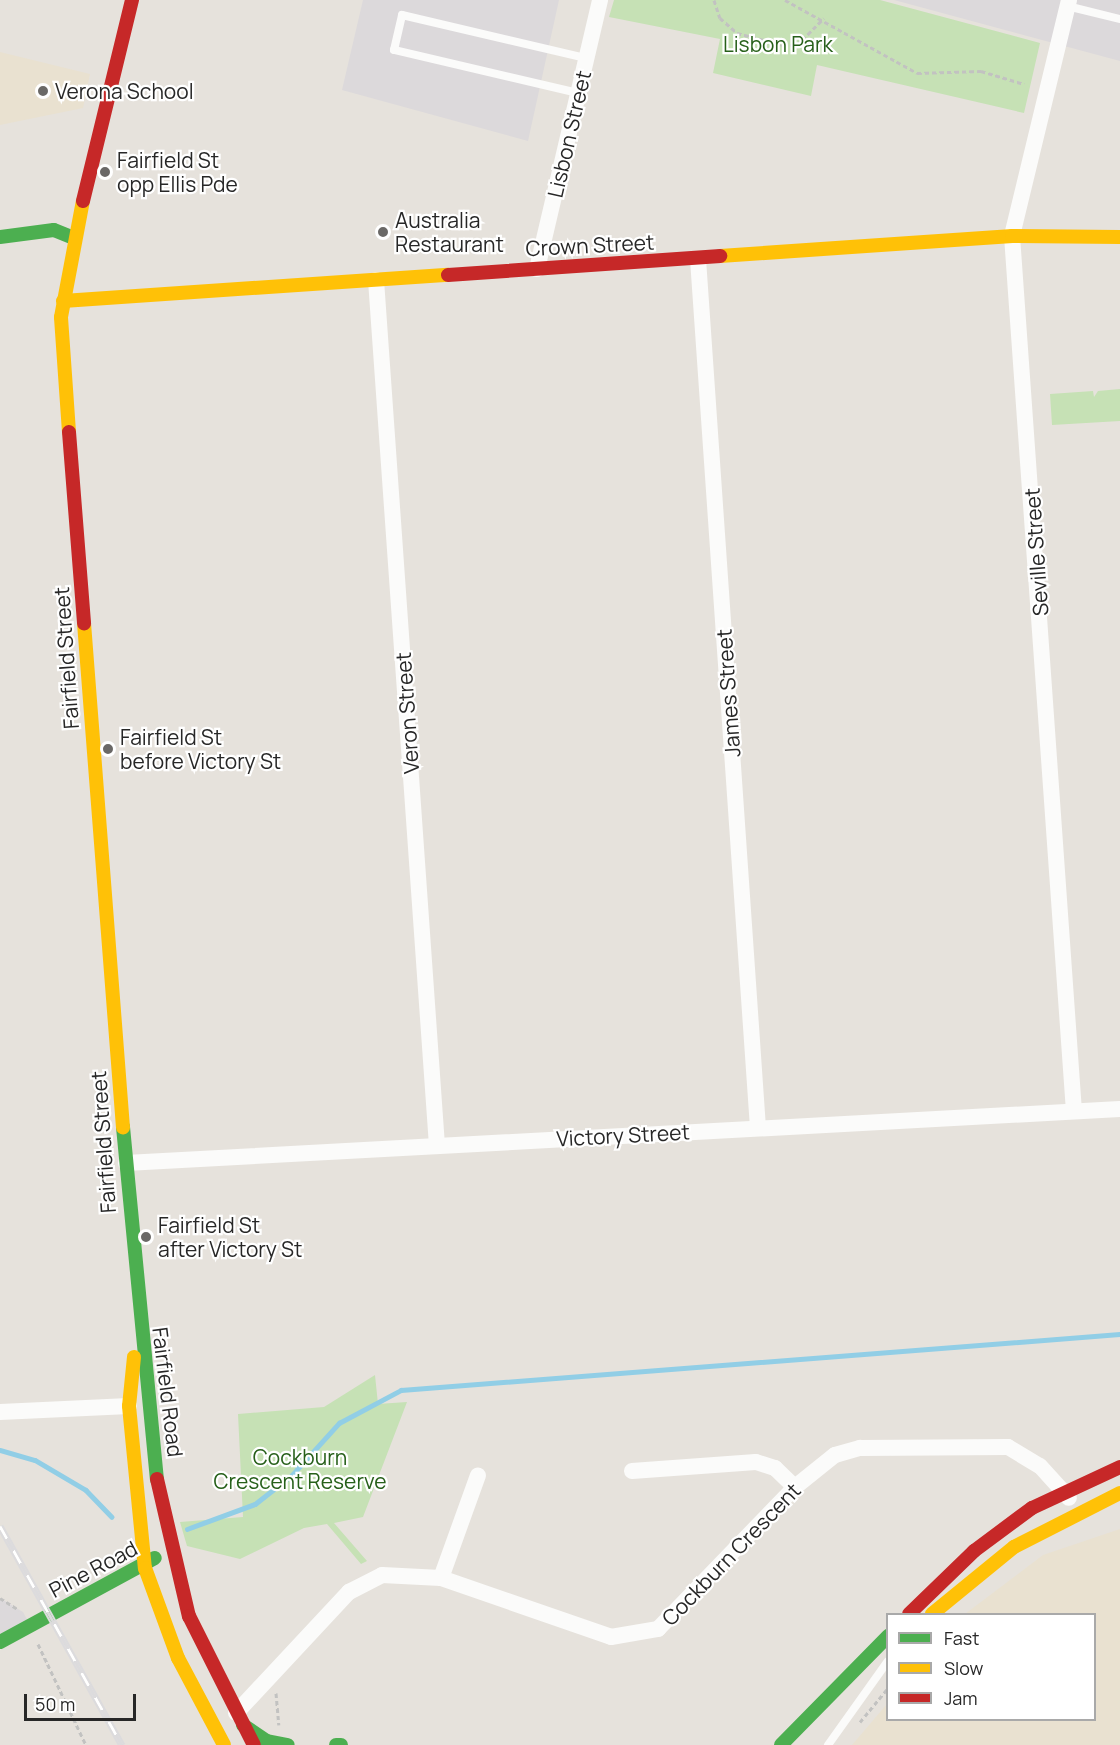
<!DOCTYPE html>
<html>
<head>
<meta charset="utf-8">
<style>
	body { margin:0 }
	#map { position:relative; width:1120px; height:1745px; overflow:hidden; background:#e6e2dc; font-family:Manrope,sans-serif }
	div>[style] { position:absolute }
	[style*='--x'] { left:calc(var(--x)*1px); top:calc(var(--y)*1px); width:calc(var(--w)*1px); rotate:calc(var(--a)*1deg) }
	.industrial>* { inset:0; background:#dcd9db }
	.education>* { inset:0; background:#e9e1d0 }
	.green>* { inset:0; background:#c6e1b5 }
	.stream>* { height:4.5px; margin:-2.25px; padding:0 2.25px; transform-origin:2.25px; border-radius:2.25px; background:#91cee6 }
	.path>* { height:3px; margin-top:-1.5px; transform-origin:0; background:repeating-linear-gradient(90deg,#c2c2c1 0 4.5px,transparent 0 7.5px) }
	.lane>* { height:8px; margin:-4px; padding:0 4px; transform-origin:4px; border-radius:4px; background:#fbfbfa }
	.street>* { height:16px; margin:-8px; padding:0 8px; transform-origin:8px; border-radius:8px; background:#fbfbfa }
	.fast>* { height:14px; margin:-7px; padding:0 7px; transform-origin:7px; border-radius:7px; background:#4caf50 }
	.slow>* { height:14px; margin:-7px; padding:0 7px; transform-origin:7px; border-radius:7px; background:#ffc107 }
	.jam>* { height:14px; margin:-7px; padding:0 7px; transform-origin:7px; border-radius:7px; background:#c62828 }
	.rail>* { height:7px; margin-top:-3.5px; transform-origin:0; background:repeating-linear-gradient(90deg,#fff 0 14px,#dcdbdd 0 28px); box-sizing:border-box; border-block:2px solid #dcdbdd }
	.dots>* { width:16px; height:16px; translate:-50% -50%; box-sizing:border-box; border:3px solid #fff; border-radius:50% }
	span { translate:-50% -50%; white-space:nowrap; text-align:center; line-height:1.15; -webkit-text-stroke:4.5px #fff; paint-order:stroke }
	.park-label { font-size:21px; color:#27601a }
	.poi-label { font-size:21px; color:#272727 }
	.left { translate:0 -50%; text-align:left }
	.street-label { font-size:21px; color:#272727 }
	.legend { position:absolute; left:886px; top:1613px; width:210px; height:108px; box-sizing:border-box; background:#fff; border:2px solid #a9a9a9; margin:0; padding:8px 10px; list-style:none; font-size:18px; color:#272727 }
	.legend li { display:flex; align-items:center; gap:12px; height:30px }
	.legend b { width:30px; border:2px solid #a9a9a9 }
	.scale { position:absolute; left:24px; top:1694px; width:112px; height:27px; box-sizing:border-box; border:3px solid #272727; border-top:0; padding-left:8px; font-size:18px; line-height:21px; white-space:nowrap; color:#272727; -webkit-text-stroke:4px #fff; paint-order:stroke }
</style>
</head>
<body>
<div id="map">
	<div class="industrial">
		<i style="clip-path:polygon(363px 0,559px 0,528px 141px,342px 90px)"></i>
		<i style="clip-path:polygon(894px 0,1120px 0,1120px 61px)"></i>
		<i style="clip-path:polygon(0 1598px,23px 1612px,31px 1627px,0 1642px)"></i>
	</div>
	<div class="education">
		<i style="clip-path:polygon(0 52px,90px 74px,83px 108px,0 125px)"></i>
		<i style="clip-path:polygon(1120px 1529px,1120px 1745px,852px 1745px,887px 1704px,888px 1720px,1094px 1720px,1094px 1614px,965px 1614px,1043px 1555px)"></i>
	</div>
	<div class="green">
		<i style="clip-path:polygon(614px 0,880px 0,1040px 43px,1024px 113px,817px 65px,811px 96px,713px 73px,720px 39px,609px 17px)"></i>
		<i style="clip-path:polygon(1120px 389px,1120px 421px,1052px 425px,1050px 394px,1093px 391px,1094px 397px,1098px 391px)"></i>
		<i style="clip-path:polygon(375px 1375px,378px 1404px,407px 1402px,363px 1517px,334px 1523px,367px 1561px,361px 1564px,327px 1524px,304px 1528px,240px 1559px,187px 1546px,180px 1522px,243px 1517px,238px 1414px,324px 1407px)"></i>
	</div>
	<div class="stream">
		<i style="--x:0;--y:1450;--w:36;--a:16"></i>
		<i style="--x:35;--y:1460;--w:59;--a:30.5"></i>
		<i style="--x:86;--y:1490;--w:37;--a:46"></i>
		<i style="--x:187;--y:1529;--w:72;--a:-20.2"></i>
		<i style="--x:255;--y:1504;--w:47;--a:-38.1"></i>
		<i style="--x:292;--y:1475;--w:70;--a:-47.9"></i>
		<i style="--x:339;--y:1423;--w:70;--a:-28"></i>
		<i style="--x:401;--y:1390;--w:721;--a:-4.45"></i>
	</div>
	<div class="path">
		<i style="--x:714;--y:0;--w:19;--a:72"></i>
		<i style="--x:720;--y:18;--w:23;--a:41"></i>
		<i style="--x:737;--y:33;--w:48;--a:14.6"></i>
		<i style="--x:783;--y:45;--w:14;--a:0"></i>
		<i style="--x:797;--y:45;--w:38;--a:-45"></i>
		<i style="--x:785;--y:0;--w:151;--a:28.9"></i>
		<i style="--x:917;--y:73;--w:64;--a:-1.8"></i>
		<i style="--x:981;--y:71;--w:45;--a:16.8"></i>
		<i style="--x:0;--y:1598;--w:22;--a:32"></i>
		<i style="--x:38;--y:1644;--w:112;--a:64.6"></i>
		<i style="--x:276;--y:1693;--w:32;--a:85"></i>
		<i style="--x:860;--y:1722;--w:44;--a:-50.5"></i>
	</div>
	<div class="lane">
		<i style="--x:1067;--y:6;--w:55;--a:13.8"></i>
		<i style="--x:578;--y:93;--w:189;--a:-166.8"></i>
		<i style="--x:394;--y:50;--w:36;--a:-77"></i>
		<i style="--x:402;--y:15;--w:189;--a:13.2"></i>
		<i style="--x:828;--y:1745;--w:103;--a:-54.5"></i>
	</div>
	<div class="street">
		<i style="--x:1069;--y:0;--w:243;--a:103.6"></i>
		<i style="--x:1012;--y:236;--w:877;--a:85.95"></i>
		<i style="--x:698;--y:259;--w:871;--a:86.05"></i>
		<i style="--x:537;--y:269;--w:276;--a:-76.8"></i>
		<i style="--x:376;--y:280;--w:868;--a:85.97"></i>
		<i style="--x:126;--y:1163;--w:995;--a:-3.11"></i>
		<i style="--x:0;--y:1412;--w:129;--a:-2.7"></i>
		<i style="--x:632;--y:1471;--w:124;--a:-4.2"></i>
		<i style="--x:756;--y:1462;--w:20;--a:18"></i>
		<i style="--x:775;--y:1468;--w:28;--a:44"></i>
		<i style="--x:441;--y:1578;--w:109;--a:-70.2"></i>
		<i style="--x:236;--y:1713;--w:166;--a:-47"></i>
		<i style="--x:349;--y:1592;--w:37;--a:-27"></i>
		<i style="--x:382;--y:1575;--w:59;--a:2.9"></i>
		<i style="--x:441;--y:1578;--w:180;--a:19.1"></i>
		<i style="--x:611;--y:1637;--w:48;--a:-9.7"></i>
		<i style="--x:658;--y:1629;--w:197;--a:-46"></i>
		<i style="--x:795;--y:1487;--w:51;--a:-38.7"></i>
		<i style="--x:835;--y:1455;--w:26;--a:-16"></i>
		<i style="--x:860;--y:1448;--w:148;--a:-0.4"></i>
		<i style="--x:1008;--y:1447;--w:37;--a:31"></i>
		<i style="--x:1040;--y:1466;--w:43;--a:47.8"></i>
	</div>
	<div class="fast">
		<i style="--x:0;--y:237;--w:54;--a:-7.4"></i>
		<i style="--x:54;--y:230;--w:22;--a:22"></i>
		<i style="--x:123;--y:1127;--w:354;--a:84.5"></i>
		<i style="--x:0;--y:1642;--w:176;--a:-28.5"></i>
		<i style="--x:243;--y:1725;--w:29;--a:34"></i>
		<i style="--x:267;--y:1741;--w:21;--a:11"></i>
		<i style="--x:336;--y:1745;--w:5;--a:0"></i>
		<i style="--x:781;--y:1745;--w:153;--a:-45.5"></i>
	</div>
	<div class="slow">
		<i style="--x:720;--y:256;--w:293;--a:-3.9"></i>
		<i style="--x:1012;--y:236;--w:108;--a:0.5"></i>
		<i style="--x:63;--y:301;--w:386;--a:-3.9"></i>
		<i style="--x:69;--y:432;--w:115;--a:-94"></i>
		<i style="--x:61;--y:317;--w:118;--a:-79.3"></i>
		<i style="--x:84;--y:623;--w:506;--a:85.58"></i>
		<i style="--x:134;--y:1357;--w:49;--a:95.8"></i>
		<i style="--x:129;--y:1406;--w:163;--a:84.4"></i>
		<i style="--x:145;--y:1568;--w:96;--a:69.9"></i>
		<i style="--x:178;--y:1658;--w:98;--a:62.1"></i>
		<i style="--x:932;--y:1614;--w:106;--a:-39.3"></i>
		<i style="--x:1014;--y:1547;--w:119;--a:-27"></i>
	</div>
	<div class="jam">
		<i style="--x:83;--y:201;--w:207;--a:-76.3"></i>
		<i style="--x:448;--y:275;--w:273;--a:-4"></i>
		<i style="--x:69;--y:432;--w:192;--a:85.5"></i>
		<i style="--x:157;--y:1479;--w:141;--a:76.9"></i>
		<i style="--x:189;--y:1616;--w:144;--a:63.3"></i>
		<i style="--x:909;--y:1614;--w:91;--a:-44.1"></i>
		<i style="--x:974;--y:1551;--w:72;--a:-36.6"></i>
		<i style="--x:1032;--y:1508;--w:97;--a:-25"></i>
	</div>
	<div class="rail">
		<i style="--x:0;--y:1526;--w:251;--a:60.9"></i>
	</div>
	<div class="dots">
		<i style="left:43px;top:91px;background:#6a6866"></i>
		<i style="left:105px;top:172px;background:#6a6866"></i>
		<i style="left:383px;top:232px;background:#6a6866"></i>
		<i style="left:108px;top:749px;background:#6a6866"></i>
		<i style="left:146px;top:1237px;background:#6a6866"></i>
	</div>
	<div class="park-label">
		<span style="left:778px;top:44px">Lisbon Park</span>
		<span style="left:300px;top:1469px">Cockburn<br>Crescent Reserve</span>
	</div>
	<div class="poi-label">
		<span class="left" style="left:55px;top:91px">Verona School</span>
		<span class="left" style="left:117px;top:172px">Fairfield St<br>opp Ellis Pde</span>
		<span class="left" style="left:395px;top:232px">Australia<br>Restaurant</span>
		<span class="left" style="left:120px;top:749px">Fairfield St<br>before Victory St</span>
		<span class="left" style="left:158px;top:1237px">Fairfield St<br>after Victory St</span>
	</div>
	<div class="street-label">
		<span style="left:569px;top:134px;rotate:-77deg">Lisbon Street</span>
		<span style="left:590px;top:245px;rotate:-3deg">Crown Street</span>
		<span style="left:1036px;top:552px;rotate:-94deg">Seville Street</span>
		<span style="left:66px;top:658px;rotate:-94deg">Fairfield Street</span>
		<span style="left:728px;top:693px;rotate:-94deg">James Street</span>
		<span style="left:407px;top:713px;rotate:-94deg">Veron Street</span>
		<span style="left:623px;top:1135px;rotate:-3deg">Victory Street</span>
		<span style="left:103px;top:1142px;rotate:-94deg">Fairfield Street</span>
		<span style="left:168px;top:1392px;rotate:83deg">Fairfield Road</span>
		<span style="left:731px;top:1554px;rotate:-46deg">Cockburn Crescent</span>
		<span style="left:93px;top:1569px;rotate:-28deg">Pine Road</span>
	</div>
	<ul class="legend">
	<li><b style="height:8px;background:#4caf50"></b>Fast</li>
	<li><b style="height:8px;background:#ffc107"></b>Slow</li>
	<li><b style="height:8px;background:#c62828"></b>Jam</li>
	</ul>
	<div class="scale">50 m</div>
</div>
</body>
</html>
